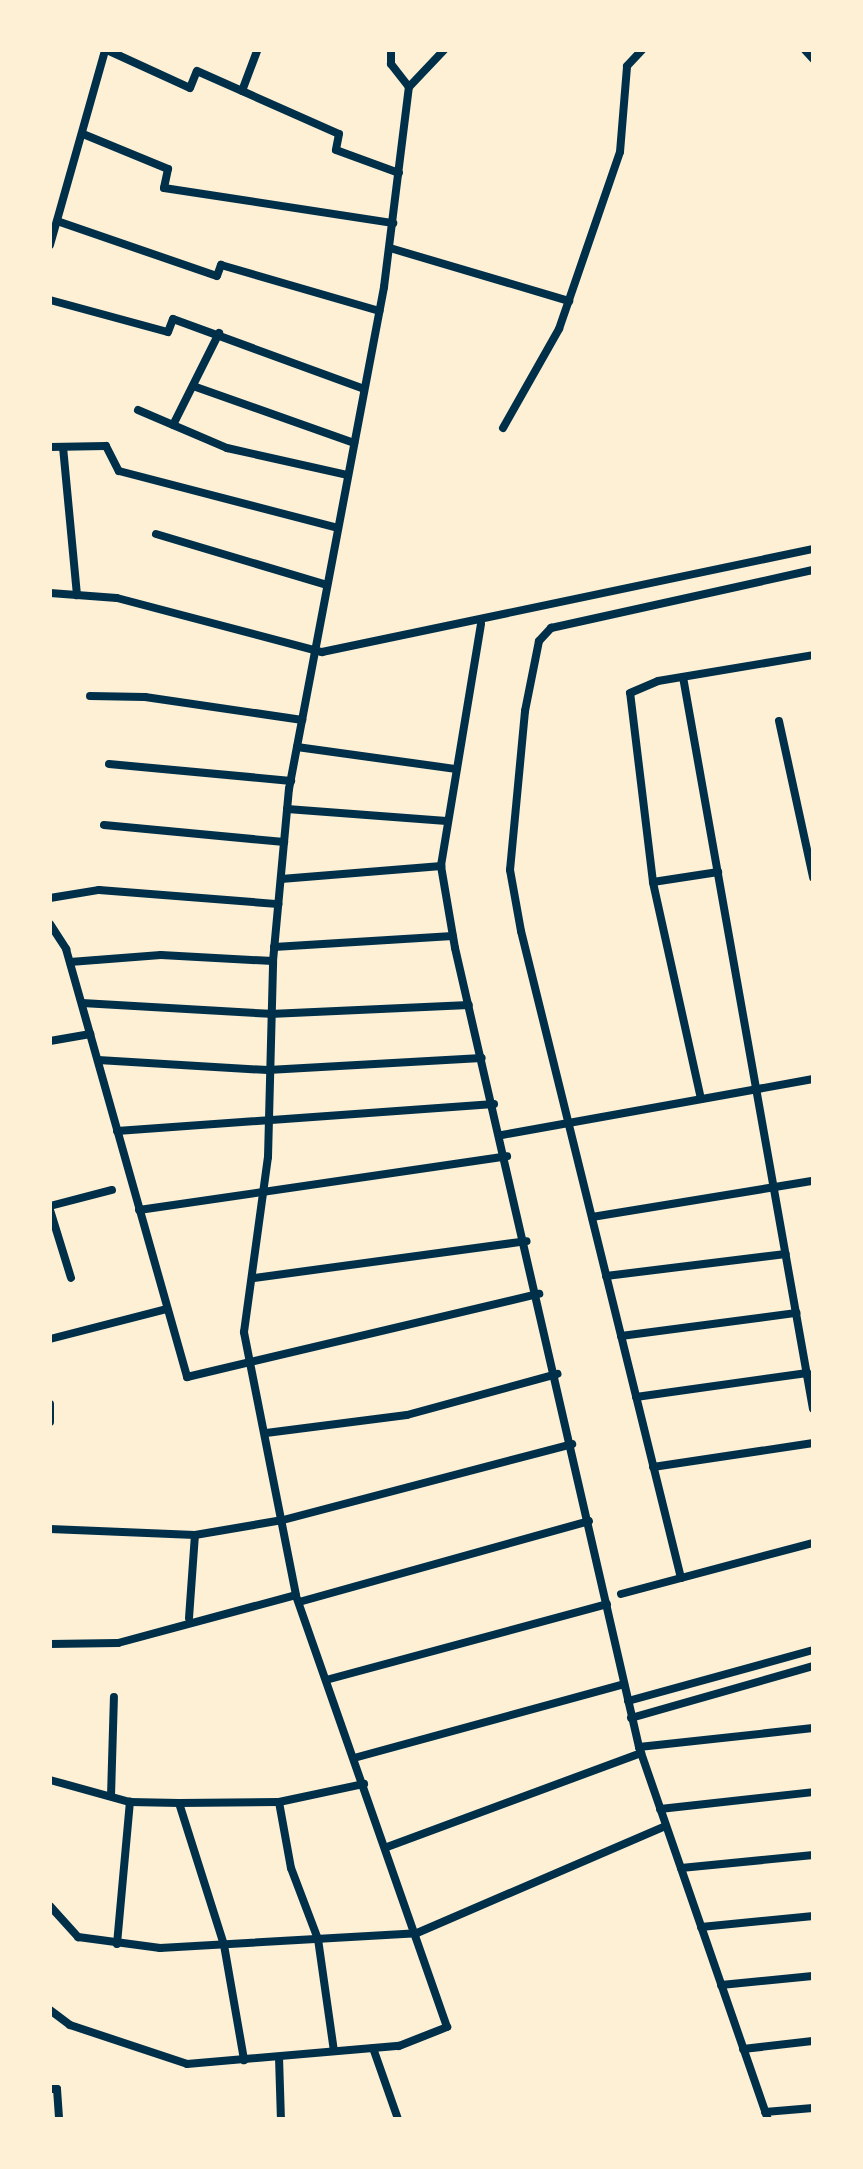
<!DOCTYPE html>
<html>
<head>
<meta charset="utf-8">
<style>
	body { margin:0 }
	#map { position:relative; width:863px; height:2169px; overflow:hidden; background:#fdf0d5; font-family:"DejaVu Sans",sans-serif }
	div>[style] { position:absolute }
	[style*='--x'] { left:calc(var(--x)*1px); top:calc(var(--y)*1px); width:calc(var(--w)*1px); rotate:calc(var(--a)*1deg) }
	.minor>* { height:8px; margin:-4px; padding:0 4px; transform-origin:4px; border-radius:4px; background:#003049 }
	span { translate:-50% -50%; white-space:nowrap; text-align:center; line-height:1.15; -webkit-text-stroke:8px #fdf0d5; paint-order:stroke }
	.frame { position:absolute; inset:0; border:52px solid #fdf0d5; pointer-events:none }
</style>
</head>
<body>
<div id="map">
	<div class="minor">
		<i style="--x:107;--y:50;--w:91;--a:24.6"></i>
		<i style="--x:190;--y:88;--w:18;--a:-68"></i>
		<i style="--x:197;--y:71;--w:155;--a:23.9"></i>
		<i style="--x:339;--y:134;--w:16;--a:101"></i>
		<i style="--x:336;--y:150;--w:67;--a:20.1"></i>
		<i style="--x:391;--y:50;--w:14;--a:90"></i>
		<i style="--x:391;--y:64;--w:29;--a:52"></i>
		<i style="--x:805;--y:50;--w:12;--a:48"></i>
		<i style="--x:242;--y:91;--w:43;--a:-69.4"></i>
		<i style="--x:83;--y:134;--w:92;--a:22.4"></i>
		<i style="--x:168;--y:169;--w:19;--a:102"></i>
		<i style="--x:164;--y:188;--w:232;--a:8.7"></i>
		<i style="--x:57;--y:221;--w:169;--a:19"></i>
		<i style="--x:217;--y:276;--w:12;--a:-70"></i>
		<i style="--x:221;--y:265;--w:165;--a:16.2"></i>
		<i style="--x:50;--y:245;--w:203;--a:-74.2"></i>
		<i style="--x:390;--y:248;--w:187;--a:16.5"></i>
		<i style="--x:50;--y:300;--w:122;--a:15.2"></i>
		<i style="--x:168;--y:332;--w:14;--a:-69"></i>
		<i style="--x:173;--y:319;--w:203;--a:20.1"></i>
		<i style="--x:193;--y:386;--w:171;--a:19.5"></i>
		<i style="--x:138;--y:410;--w:97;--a:23.1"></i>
		<i style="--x:227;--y:448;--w:124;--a:12.6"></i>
		<i style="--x:173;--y:425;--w:103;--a:-63.4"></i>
		<i style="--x:503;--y:428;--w:114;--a:-60.5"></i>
		<i style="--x:559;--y:329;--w:187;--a:-71"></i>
		<i style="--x:620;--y:152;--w:86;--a:-85.3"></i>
		<i style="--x:627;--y:66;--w:22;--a:-47"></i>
		<i style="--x:50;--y:447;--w:56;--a:-1"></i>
		<i style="--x:106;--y:446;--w:28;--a:63"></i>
		<i style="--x:119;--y:471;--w:226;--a:14.6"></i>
		<i style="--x:63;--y:447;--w:149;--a:84.6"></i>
		<i style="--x:156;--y:534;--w:178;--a:16.6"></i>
		<i style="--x:50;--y:593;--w:67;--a:4.3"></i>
		<i style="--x:117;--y:598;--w:212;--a:14.8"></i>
		<i style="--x:322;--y:652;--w:502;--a:-11.85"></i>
		<i style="--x:481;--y:624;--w:245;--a:99.4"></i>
		<i style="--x:441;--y:866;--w:83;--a:80.3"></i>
		<i style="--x:455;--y:948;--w:820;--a:77.03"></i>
		<i style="--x:639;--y:1747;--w:394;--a:70.9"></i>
		<i style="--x:683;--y:677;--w:743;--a:79.93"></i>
		<i style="--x:90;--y:696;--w:55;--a:1"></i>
		<i style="--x:145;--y:697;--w:159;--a:8.3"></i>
		<i style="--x:779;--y:721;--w:160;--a:77.7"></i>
		<i style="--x:297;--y:747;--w:161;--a:7.9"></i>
		<i style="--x:109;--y:764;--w:183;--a:5.3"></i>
		<i style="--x:287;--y:809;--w:160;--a:4.3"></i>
		<i style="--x:104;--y:825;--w:181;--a:5.4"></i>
		<i style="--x:281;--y:879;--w:161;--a:-4.6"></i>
		<i style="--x:653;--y:882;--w:66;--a:-8.7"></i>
		<i style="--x:50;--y:898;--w:50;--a:-9.3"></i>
		<i style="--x:99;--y:890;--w:180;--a:4.5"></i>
		<i style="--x:50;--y:924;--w:30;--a:57"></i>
		<i style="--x:66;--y:949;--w:445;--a:74.2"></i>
		<i style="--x:187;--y:1377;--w:362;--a:-13.3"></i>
		<i style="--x:274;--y:947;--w:179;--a:-3.5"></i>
		<i style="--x:70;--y:962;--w:91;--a:-4.4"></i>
		<i style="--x:161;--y:955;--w:112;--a:3.1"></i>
		<i style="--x:82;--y:1003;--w:188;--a:3.3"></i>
		<i style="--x:270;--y:1014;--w:199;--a:-2.6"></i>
		<i style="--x:50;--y:1041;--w:41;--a:-9.9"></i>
		<i style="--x:98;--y:1060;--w:170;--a:3.4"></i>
		<i style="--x:268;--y:1070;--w:214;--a:-3.2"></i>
		<i style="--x:701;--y:1099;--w:222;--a:-102.5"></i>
		<i style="--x:653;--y:882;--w:190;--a:-96.9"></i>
		<i style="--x:630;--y:693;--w:30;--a:-23"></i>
		<i style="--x:658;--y:681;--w:157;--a:-9.5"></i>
		<i style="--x:117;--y:1131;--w:378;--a:-4.1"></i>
		<i style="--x:502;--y:1135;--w:316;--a:-10.2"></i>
		<i style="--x:50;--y:1206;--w:64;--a:-14.5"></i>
		<i style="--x:50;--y:1210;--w:71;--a:72.8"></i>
		<i style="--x:139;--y:1210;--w:372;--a:-8.3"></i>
		<i style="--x:592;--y:1217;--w:224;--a:-9.3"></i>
		<i style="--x:606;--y:1276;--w:181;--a:-7"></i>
		<i style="--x:254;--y:1278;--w:275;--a:-7.7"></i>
		<i style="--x:621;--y:1336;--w:177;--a:-7.5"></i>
		<i style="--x:50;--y:1339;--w:121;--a:-14.4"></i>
		<i style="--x:636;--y:1397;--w:173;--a:-8"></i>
		<i style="--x:50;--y:1404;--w:18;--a:90"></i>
		<i style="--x:266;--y:1433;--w:142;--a:-7.3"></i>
		<i style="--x:407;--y:1415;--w:156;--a:-15.3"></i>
		<i style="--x:653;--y:1467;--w:162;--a:-8.5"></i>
		<i style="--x:50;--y:1529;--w:145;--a:2.4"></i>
		<i style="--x:195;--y:1535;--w:89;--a:-9.7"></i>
		<i style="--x:283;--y:1520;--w:299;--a:-14.7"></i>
		<i style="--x:681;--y:1578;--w:666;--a:-103.89"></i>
		<i style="--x:521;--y:931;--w:62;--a:-100.2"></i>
		<i style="--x:510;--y:870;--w:160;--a:-84.6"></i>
		<i style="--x:525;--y:711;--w:71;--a:-78.7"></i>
		<i style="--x:539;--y:641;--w:18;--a:-47"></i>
		<i style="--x:551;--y:628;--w:268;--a:-12.5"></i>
		<i style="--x:621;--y:1594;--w:199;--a:-14.9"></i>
		<i style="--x:299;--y:1602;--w:301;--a:-15.6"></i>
		<i style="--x:189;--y:1618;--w:83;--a:-85.9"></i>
		<i style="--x:50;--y:1644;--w:68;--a:-0.8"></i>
		<i style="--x:118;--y:1643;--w:184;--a:-15.1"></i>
		<i style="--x:326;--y:1680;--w:291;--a:-15.1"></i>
		<i style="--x:628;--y:1701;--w:192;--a:-15.4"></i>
		<i style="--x:631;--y:1718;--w:189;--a:-15.9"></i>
		<i style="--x:639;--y:1747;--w:175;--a:-6.2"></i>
		<i style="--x:354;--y:1758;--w:280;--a:-15.3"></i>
		<i style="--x:50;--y:1780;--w:83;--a:15.4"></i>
		<i style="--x:130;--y:1802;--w:49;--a:1.2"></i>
		<i style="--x:179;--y:1803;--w:100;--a:-0.6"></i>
		<i style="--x:279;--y:1802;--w:87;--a:-12"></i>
		<i style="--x:111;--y:1796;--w:99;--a:-88.3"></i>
		<i style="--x:279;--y:1802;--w:67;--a:79.7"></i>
		<i style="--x:291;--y:1868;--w:76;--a:69.2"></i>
		<i style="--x:318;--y:1939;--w:113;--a:81.9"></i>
		<i style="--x:179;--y:1803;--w:149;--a:72.4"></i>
		<i style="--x:224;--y:1945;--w:117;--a:80.1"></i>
		<i style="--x:660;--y:1809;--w:154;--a:-6.3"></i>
		<i style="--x:387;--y:1847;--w:271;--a:-20.3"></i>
		<i style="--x:681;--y:1868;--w:133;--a:-5.6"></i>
		<i style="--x:50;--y:1906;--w:42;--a:47.9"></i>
		<i style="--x:78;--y:1937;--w:83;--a:7.6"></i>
		<i style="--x:160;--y:1948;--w:257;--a:-3.3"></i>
		<i style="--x:417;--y:1933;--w:271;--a:-23.3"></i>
		<i style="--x:701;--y:1927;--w:113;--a:-5.6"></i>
		<i style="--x:117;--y:1944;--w:143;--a:-84.8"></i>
		<i style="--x:721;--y:1985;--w:92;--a:-5.6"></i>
		<i style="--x:50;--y:2010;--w:25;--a:37"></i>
		<i style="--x:70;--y:2025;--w:123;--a:18.4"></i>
		<i style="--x:187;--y:2064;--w:213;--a:-4.9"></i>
		<i style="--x:399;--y:2046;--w:52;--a:-21.6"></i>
		<i style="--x:447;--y:2027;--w:458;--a:-109.3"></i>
		<i style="--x:296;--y:1595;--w:268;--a:-101.2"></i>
		<i style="--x:244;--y:1332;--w:177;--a:-82.2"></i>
		<i style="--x:268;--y:1157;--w:196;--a:-88.5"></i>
		<i style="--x:273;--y:961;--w:173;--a:-84.7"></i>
		<i style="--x:289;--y:789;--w:511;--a:-79.28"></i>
		<i style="--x:384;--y:287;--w:202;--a:-82.9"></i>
		<i style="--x:409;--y:87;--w:51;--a:-46.6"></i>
		<i style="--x:373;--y:2048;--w:75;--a:70.6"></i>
		<i style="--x:743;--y:2049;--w:70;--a:-6.5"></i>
		<i style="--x:279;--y:2057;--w:62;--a:88.2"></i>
		<i style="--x:50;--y:2089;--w:7;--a:0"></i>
		<i style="--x:57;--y:2089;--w:30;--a:86"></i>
		<i style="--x:765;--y:2112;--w:48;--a:-4.8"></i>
	</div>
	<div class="frame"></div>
</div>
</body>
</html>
